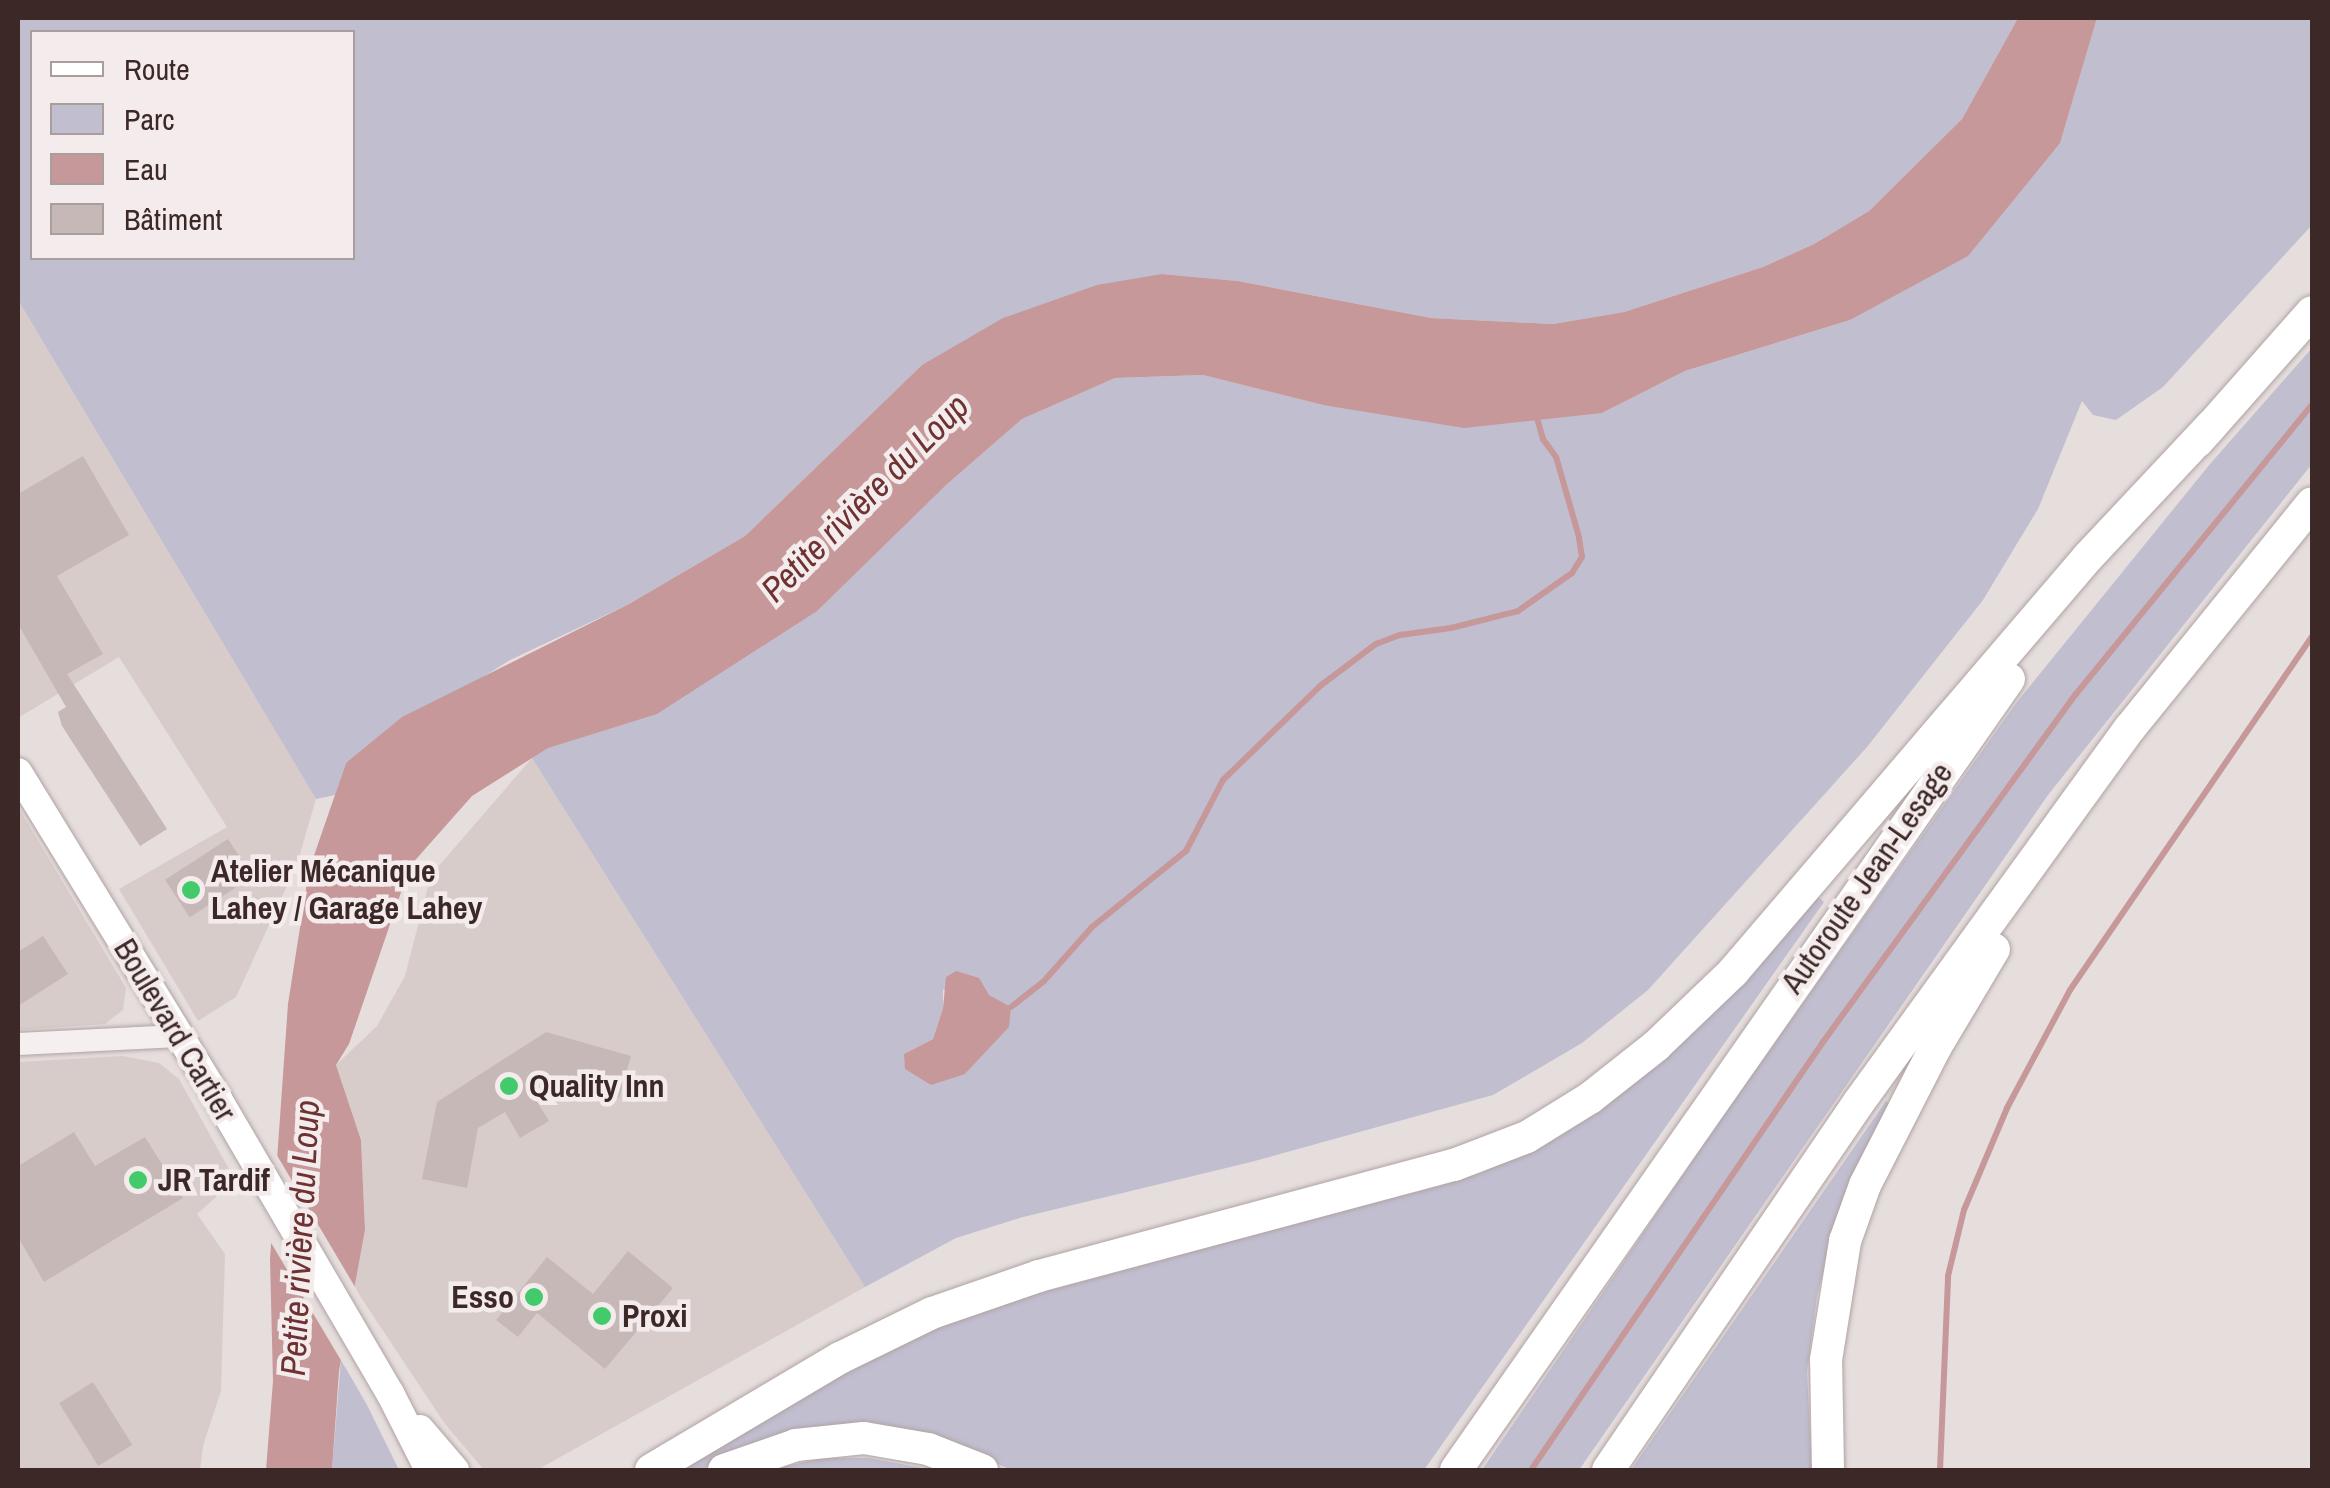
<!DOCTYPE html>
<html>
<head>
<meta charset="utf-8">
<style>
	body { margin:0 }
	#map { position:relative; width:2330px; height:1488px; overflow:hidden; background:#e6dddd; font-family:"Archivo Narrow",sans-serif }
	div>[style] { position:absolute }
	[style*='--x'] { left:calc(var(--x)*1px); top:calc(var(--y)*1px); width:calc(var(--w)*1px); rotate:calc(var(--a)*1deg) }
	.built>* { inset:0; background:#d8cccb }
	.green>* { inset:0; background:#c1bed0 }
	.water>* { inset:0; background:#c6989a }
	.pier>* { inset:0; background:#e6dddd }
	.stream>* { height:6px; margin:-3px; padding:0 3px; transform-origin:3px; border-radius:3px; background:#c6989a }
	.building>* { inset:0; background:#c6b8b7; transform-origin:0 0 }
	.roads { filter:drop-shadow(0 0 2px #b0a3a3) drop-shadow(0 0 2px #b0a3a3) }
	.minor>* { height:22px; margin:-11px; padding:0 11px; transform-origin:11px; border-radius:11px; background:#f5f0ef }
	.major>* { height:28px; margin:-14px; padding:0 14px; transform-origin:14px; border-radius:14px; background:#fff }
	.highway>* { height:32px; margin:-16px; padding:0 16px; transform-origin:16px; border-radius:16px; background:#fff }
	.dots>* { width:28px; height:28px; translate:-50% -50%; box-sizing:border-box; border:5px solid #f4ecec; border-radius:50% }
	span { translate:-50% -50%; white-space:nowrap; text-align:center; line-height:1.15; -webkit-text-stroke:9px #f4ecec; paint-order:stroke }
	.poi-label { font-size:32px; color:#3c2827; font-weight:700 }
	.left { translate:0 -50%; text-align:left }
	.right { translate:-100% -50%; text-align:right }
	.street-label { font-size:32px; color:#3c2827 }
	.water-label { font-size:35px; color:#6f3232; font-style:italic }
	.frame { position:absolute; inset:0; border:20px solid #3c2827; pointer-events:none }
	.legend { position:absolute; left:30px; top:30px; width:325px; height:230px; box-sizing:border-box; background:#f4ecec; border:2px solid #aa9e9d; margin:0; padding:12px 18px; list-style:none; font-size:30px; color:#3c2827 }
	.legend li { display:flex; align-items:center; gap:20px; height:50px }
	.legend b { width:50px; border:2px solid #aa9e9d }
</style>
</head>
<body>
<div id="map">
	<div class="built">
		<i style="clip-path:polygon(18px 300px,316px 799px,297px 864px,236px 997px,198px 1021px,119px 889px,227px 827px,119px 657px,18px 718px)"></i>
		<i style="clip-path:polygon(532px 758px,865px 1287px,537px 1470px,484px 1470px,445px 1424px,354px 1287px,365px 1230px,361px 1140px,336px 1065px,377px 1026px,405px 976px,431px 875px)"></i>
		<i style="clip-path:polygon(18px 807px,126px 988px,123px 1010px,105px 1024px,18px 1030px)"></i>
		<i style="clip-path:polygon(123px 1056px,159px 1063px,179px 1079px,235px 1180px,197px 1214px,225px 1254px,221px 1391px,203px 1446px,200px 1470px,18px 1470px,18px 1062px)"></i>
	</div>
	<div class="green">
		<i style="clip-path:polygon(evenodd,18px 18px,2018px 18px,1962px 119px,1869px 211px,1814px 244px,1763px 267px,1624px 312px,1553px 324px,1431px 318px,1238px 281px,1162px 274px,922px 365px,745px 536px,629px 604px,510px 660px,346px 763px,335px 795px,316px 799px,18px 300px,18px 18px,32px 32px,352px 32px,352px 258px,32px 258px,32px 32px)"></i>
		<i style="clip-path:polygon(evenodd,2097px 18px,2312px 18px,2312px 225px,2163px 387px,2116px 420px,2093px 415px,2082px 401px,2038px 509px,1983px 600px,1867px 747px,1648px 990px,1582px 1043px,1493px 1095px,1251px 1162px,1023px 1217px,956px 1238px,865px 1287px,532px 758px,945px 486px,1022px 419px,1115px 378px,1203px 375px,1323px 405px,1602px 413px,1685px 371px,1850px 320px,2060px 142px,2097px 18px,943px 989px,1008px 1027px,965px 1074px,904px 1054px,933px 1039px,943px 1008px,943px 989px)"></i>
		<i style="clip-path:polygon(2312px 348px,2312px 464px,2048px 795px,1579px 1470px,1482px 1470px,1727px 1110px,2017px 702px,2210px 464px)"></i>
		<i style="clip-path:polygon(1818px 897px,1824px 902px,1424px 1470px,1011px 1470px,953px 1443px,718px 1461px,701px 1470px,683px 1470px,831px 1378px,927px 1331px,1021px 1298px,1481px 1173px,1551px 1141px,1597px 1113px,1657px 1066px)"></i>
		<i style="clip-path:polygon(1886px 1101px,1893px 1106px,1834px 1228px,1817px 1296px,1807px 1372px,1812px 1470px,1631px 1470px)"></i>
		<i style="clip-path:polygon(341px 1360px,367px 1405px,399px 1470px,332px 1470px)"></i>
		<i style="clip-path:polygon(822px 1458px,869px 1458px,933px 1470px,770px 1470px)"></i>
	</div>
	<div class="water">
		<i style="clip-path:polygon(2018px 18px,2097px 18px,2060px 143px,1968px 256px,1850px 320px,1685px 371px,1602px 413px,1464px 428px,1323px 405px,1203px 375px,1115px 378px,1022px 419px,945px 486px,817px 611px,657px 714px,548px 748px,472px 796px,410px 866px,349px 1044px,336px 1065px,361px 1140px,365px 1230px,339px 1371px,332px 1470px,266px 1470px,273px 1381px,270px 1259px,288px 1004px,309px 870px,346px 763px,402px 717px,629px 604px,745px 536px,922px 365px,1003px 318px,1097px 285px,1162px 274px,1238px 281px,1431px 318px,1553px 324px,1624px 312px,1763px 267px,1814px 244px,1869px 211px,1962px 119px)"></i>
		<i style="clip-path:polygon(956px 971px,979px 978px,989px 995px,1011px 1007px,1009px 1027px,965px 1074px,931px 1085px,905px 1069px,904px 1054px,933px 1039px,943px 1008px,946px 977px)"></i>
	</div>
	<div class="pier">
		<i style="clip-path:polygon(275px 1152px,358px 1292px,345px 1367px,267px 1236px)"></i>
	</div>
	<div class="stream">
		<i style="--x:1011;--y:1007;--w:42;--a:-38.2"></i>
		<i style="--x:1044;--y:981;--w:72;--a:-48.4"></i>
		<i style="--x:1092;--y:927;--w:121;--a:-39"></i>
		<i style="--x:1186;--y:851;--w:80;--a:-62.5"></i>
		<i style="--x:1223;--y:780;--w:135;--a:-44.1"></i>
		<i style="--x:1320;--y:686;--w:70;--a:-36.9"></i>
		<i style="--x:1376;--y:644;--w:26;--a:-21"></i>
		<i style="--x:1400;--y:635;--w:51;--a:-7.8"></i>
		<i style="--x:1451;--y:628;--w:69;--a:-14.2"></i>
		<i style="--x:1518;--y:611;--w:66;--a:-35.1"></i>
		<i style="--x:1572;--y:573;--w:19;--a:-58"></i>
		<i style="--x:1582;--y:557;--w:20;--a:-99"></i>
		<i style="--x:1579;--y:537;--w:83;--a:-106"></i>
		<i style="--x:1556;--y:457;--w:22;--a:-126"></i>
		<i style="--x:1543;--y:439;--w:25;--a:-106"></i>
		<i style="--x:1531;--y:1470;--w:518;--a:-55.7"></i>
		<i style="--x:1823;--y:1042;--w:430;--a:-54"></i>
		<i style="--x:2076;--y:694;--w:373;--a:-50.8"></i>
		<i style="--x:1940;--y:1470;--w:194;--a:-87.6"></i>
		<i style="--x:1948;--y:1276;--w:68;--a:-76.4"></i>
		<i style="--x:1964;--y:1210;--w:111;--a:-67.1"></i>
		<i style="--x:2007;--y:1108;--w:134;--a:-61.9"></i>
		<i style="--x:2070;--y:990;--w:429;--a:-55.6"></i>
	</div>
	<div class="building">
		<i style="clip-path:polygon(83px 456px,129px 535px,57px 576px,103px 654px,67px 674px,167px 829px,140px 846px,62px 726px,58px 712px,66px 707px,18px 624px,18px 494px)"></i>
		<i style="left:228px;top:839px;width:45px;height:75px;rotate:57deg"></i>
		<i style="clip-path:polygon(43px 936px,68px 974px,18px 1006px,18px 952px)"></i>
		<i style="clip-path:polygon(546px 1032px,631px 1056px,619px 1098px,561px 1081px,534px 1097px,549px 1121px,520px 1138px,505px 1112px,478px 1128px,467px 1188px,422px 1179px,437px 1102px)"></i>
		<i style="clip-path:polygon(74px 1132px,95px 1166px,145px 1137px,183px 1198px,44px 1282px,18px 1237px,18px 1166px)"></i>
		<i style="clip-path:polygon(628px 1251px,673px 1288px,605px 1369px,537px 1313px,518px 1337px,496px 1320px,547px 1257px,593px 1294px)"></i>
		<i style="left:93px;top:1382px;width:74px;height:40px;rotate:58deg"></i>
	</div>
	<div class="roads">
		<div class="minor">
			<i style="--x:18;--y:1044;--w:160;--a:-2.9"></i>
		</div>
		<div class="major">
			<i style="--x:18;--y:772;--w:383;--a:58.5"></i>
			<i style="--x:218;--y:1099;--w:341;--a:59.7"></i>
			<i style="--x:390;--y:1393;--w:86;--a:63.1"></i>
			<i style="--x:420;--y:1429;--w:54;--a:49.5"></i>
		</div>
		<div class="highway">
			<i style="--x:2198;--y:441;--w:172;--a:-48.5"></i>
			<i style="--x:651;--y:1470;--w:220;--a:-30.7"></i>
			<i style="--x:840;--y:1358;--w:102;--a:-26.1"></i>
			<i style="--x:932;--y:1313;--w:113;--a:-19.1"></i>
			<i style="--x:1039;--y:1276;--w:430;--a:-15"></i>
			<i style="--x:1454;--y:1165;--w:78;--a:-21"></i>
			<i style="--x:1527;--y:1137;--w:74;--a:-31.8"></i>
			<i style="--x:1590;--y:1098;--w:85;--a:-38.3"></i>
			<i style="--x:1657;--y:1045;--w:105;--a:-43.8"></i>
			<i style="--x:1733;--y:972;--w:546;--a:-49.46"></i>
			<i style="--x:2088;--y:557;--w:181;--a:-46.8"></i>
			<i style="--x:724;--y:1470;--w:76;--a:-19.1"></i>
			<i style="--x:796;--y:1445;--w:68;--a:-5.9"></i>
			<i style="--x:864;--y:1438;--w:65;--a:9.8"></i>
			<i style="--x:928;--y:1449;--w:58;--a:21.3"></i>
			<i style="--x:1456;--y:1470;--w:965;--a:-55.04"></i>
			<i style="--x:1608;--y:1470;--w:445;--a:-55.7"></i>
			<i style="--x:1859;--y:1102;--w:462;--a:-54.1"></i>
			<i style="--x:2130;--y:728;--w:289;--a:-51"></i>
			<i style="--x:1828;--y:1470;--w:110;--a:-91"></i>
			<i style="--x:1826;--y:1360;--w:121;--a:-80.9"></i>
			<i style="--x:1845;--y:1241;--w:59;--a:-70.3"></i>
			<i style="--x:1865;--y:1185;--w:154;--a:-62.9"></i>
			<i style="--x:1935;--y:1048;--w:115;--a:-59.2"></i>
		</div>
	</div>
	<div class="dots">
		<i style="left:191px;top:890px;background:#43ca6b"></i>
		<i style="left:509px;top:1086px;background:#43ca6b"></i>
		<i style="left:138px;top:1180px;background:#43ca6b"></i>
		<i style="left:534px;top:1297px;background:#43ca6b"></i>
		<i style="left:602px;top:1316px;background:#43ca6b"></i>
	</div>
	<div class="poi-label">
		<span class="left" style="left:211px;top:890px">Atelier Mécanique<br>Lahey / Garage Lahey</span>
		<span class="left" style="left:529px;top:1086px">Quality Inn</span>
		<span class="left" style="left:158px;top:1180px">JR Tardif</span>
		<span class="right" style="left:514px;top:1297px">Esso</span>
		<span class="left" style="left:622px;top:1316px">Proxi</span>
	</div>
	<div class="street-label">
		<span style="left:1867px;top:878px;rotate:-55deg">Autoroute Jean-Lesage</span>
		<span style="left:175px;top:1030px;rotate:59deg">Boulevard Cartier</span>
	</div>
	<div class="water-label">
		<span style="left:865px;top:498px;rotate:-45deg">Petite rivière du Loup</span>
		<span style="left:300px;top:1238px;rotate:-87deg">Petite rivière du Loup</span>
	</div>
	<div class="frame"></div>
	<ul class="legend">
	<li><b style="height:12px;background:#fff"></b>Route</li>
	<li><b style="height:28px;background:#c1bed0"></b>Parc</li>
	<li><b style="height:28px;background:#c6989a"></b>Eau</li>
	<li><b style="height:28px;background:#c6b8b7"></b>Bâtiment</li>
	</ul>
</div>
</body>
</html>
